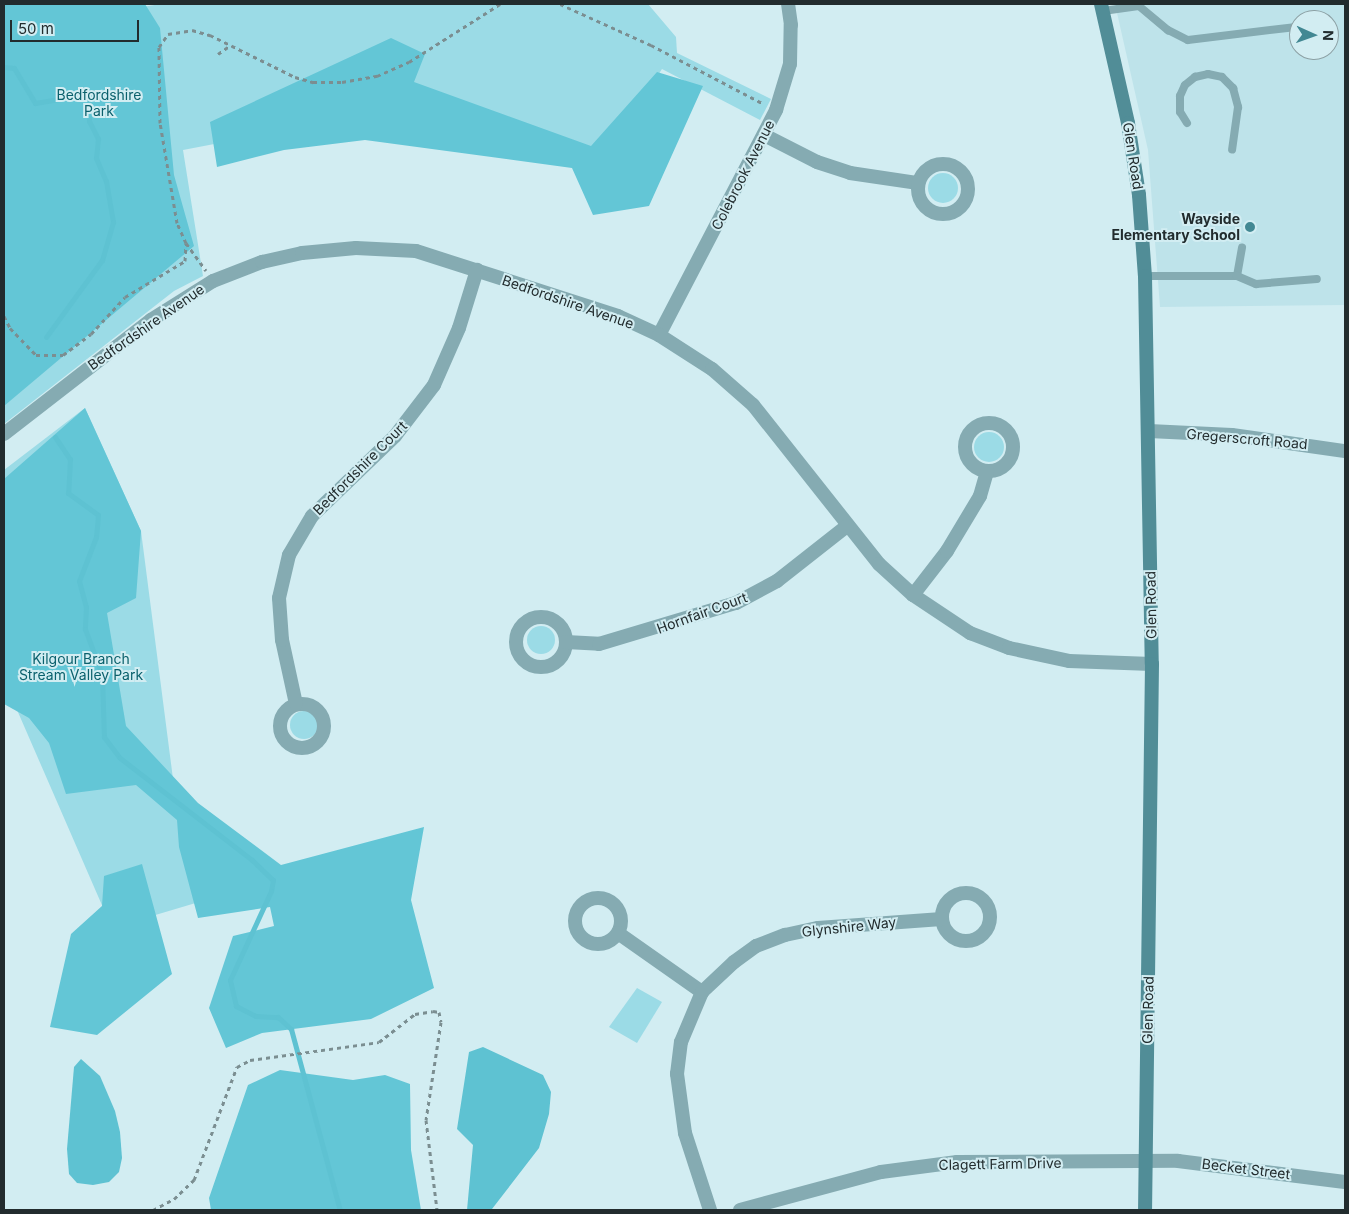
<!DOCTYPE html>
<html>
<head>
<meta charset="utf-8">
<style>
	body { margin:0 }
	#map { position:relative; width:1349px; height:1214px; overflow:hidden; background:#d2edf2; font-family:Inter,sans-serif }
	div>[style] { position:absolute }
	[style*='--x'] { left:calc(var(--x)*1px); top:calc(var(--y)*1px); width:calc(var(--w)*1px); rotate:calc(var(--a)*1deg) }
	.built>* { inset:0; background:#bee3ea }
	.green>* { inset:0; background:#9bdbe6 }
	.round { border-radius:50% }
	.forest>* { inset:0; background:#63c6d6 }
	.water>* { inset:0; background:#5ec2d2 }
	.stream>* { height:5px; margin:-2.5px; padding:0 2.5px; transform-origin:2.5px; border-radius:2.5px; background:#5ec2d2 }
	.path>* { height:3px; margin-top:-1.5px; transform-origin:0; background:repeating-linear-gradient(90deg,#7b8e91 0 4px,transparent 0 8px) }
	.service>* { height:8px; margin:-4px; padding:0 4px; transform-origin:4px; border-radius:4px; background:#85abb2 }
	.minor>* { height:14px; margin:-7px; padding:0 7px; transform-origin:7px; border-radius:7px; background:#85abb2 }
	.minor>.ring { margin:-7px; padding:0; box-sizing:content-box; background:none; border:14px solid #85abb2; border-radius:50% }
	.secondary>* { height:14px; margin:-7px; padding:0 7px; transform-origin:7px; border-radius:7px; background:#518d97 }
	.dots>* { width:14px; height:14px; translate:-50% -50%; box-sizing:border-box; border:2px solid #d2edf2; border-radius:50% }
	span { translate:-50% -50%; white-space:nowrap; text-align:center; line-height:1.15; -webkit-text-stroke:4px #d2edf2; paint-order:stroke }
	.park-label { font-size:14px; color:#0b616d }
	.street-label { font-size:14px; color:#222c2e }
	.poi-label { font-size:14px; color:#222c2e; font-weight:700 }
	.right { translate:-100% -50%; text-align:right }
	.frame { position:absolute; inset:0; border:5px solid #222c2e; pointer-events:none }
	.north { position:absolute; left:1289px; top:10px; width:50px; height:50px; box-sizing:border-box; background:#d2edf2; border:1px solid #8ca0a4; border-radius:50%; rotate:92deg; font-size:14px; font-weight:700; line-height:20px; text-align:center; color:#222c2e }
	.north::after { content:''; display:block; margin:auto; width:18px; height:22px; background:#428893; clip-path:polygon(50% 0,100% 100%,50% 72%,0 100%) }
	.scale { position:absolute; left:10px; top:20px; width:129px; height:22px; box-sizing:border-box; border:2px solid #222c2e; border-top:0; padding-left:6px; font-size:15px; line-height:18px; white-space:nowrap; color:#222c2e; -webkit-text-stroke:4px #d2edf2; paint-order:stroke }
</style>
</head>
<body>
<div id="map">
	<div class="built">
		<i style="clip-path:polygon(evenodd,1115px 4px,1345px 4px,1345px 305px,1160px 307px,1148px 150px,1115px 4px,1299px 20px,1329px 20px,1329px 50px,1299px 50px,1299px 20px)"></i>
	</div>
	<div class="green">
		<i style="clip-path:polygon(4px 4px,129px 9px,161px 4px,648px 4px,676px 37px,677px 53px,771px 99px,760px 120px,662px 69px,599px 164px,479px 138px,261px 135px,183px 150px,203px 276px,174px 291px,4px 424px)"></i>
		<i class="round" style="left:928px;top:173px;width:30px;height:30px"></i>
		<i style="clip-path:polygon(85px 408px,141px 531px,176px 802px,269px 881px,142px 919px,108px 919px,4px 680px,4px 470px)"></i>
		<i class="round" style="left:974px;top:432px;width:30px;height:30px"></i>
		<i class="round" style="left:527px;top:626px;width:28px;height:28px"></i>
		<i class="round" style="left:290px;top:711px;width:28px;height:28px"></i>
		<i style="clip-path:polygon(637px 988px,662px 1002px,637px 1043px,609px 1027px)"></i>
	</div>
	<div class="forest">
		<i style="clip-path:polygon(4px 4px,145px 4px,160px 28px,174px 175px,194px 246px,4px 406px)"></i>
		<i style="clip-path:polygon(391px 38px,425px 54px,414px 82px,591px 146px,657px 72px,703px 86px,649px 206px,593px 215px,572px 168px,365px 140px,284px 150px,217px 167px,210px 122px)"></i>
		<i style="clip-path:polygon(85px 408px,141px 531px,136px 598px,107px 613px,126px 726px,198px 803px,281px 865px,424px 827px,411px 900px,434px 988px,371px 1019px,262px 1033px,226px 1048px,209px 1008px,233px 936px,274px 926px,270px 907px,198px 918px,179px 847px,177px 820px,136px 785px,66px 794px,49px 743px,29px 718px,4px 704px,4px 479px)"></i>
		<i style="clip-path:polygon(142px 864px,172px 974px,97px 1035px,50px 1027px,71px 934px,102px 906px,104px 876px)"></i>
		<i style="clip-path:polygon(280px 1070px,353px 1080px,385px 1075px,410px 1084px,411px 1150px,421px 1210px,211px 1210px,209px 1198px,248px 1085px)"></i>
	</div>
	<div class="water">
		<i style="clip-path:polygon(483px 1047px,543px 1075px,551px 1092px,549px 1114px,539px 1148px,492px 1209px,467px 1210px,473px 1145px,457px 1129px,469px 1052px)"></i>
		<i style="clip-path:polygon(81px 1059px,100px 1076px,115px 1111px,120px 1132px,122px 1158px,119px 1172px,109px 1182px,93px 1185px,77px 1183px,69px 1174px,67px 1149px,74px 1067px)"></i>
	</div>
	<div class="stream">
		<i style="--x:4;--y:67;--w:10;--a:6"></i>
		<i style="--x:14;--y:68;--w:41;--a:59"></i>
		<i style="--x:35;--y:103;--w:55;--a:-9.5"></i>
		<i style="--x:89;--y:94;--w:27;--a:90"></i>
		<i style="--x:89;--y:121;--w:20;--a:63"></i>
		<i style="--x:98;--y:139;--w:19;--a:96"></i>
		<i style="--x:96;--y:158;--w:25;--a:67"></i>
		<i style="--x:106;--y:181;--w:42;--a:80.3"></i>
		<i style="--x:113;--y:222;--w:40;--a:106"></i>
		<i style="--x:102;--y:260;--w:95;--a:126"></i>
		<i style="--x:55;--y:437;--w:27;--a:56"></i>
		<i style="--x:70;--y:459;--w:34;--a:93"></i>
		<i style="--x:68;--y:493;--w:37;--a:36"></i>
		<i style="--x:98;--y:515;--w:22;--a:95"></i>
		<i style="--x:96;--y:537;--w:47;--a:111.1"></i>
		<i style="--x:79;--y:581;--w:27;--a:75"></i>
		<i style="--x:86;--y:607;--w:22;--a:93"></i>
		<i style="--x:85;--y:629;--w:49;--a:69.7"></i>
		<i style="--x:102;--y:675;--w:62;--a:88.2"></i>
		<i style="--x:104;--y:737;--w:26;--a:53"></i>
		<i style="--x:120;--y:758;--w:167;--a:37.7"></i>
		<i style="--x:252;--y:860;--w:29;--a:44"></i>
		<i style="--x:273;--y:880;--w:11;--a:100"></i>
		<i style="--x:271;--y:891;--w:98;--a:114.7"></i>
		<i style="--x:230;--y:980;--w:27;--a:77"></i>
		<i style="--x:236;--y:1006;--w:22;--a:27"></i>
		<i style="--x:256;--y:1016;--w:22;--a:3"></i>
		<i style="--x:278;--y:1017;--w:18;--a:43"></i>
		<i style="--x:291;--y:1029;--w:188;--a:74.9"></i>
	</div>
	<div class="path">
		<i style="--x:560;--y:4;--w:100;--a:24.3"></i>
		<i style="--x:651;--y:45;--w:125;--a:27.6"></i>
		<i style="--x:218;--y:54;--w:16;--a:-35"></i>
		<i style="--x:186;--y:243;--w:34;--a:54"></i>
		<i style="--x:4;--y:316;--w:13;--a:63"></i>
		<i style="--x:10;--y:328;--w:37;--a:46"></i>
		<i style="--x:36;--y:355;--w:27;--a:0"></i>
		<i style="--x:63;--y:355;--w:35;--a:-37"></i>
		<i style="--x:91;--y:334;--w:50;--a:-47.4"></i>
		<i style="--x:125;--y:297;--w:70;--a:-31"></i>
		<i style="--x:185;--y:261;--w:18;--a:-87"></i>
		<i style="--x:186;--y:243;--w:22;--a:-114"></i>
		<i style="--x:177;--y:223;--w:101;--a:-99.6"></i>
		<i style="--x:160;--y:123;--w:76;--a:-90.8"></i>
		<i style="--x:159;--y:47;--w:16;--a:-55"></i>
		<i style="--x:168;--y:34;--w:24;--a:-9"></i>
		<i style="--x:192;--y:30;--w:19;--a:16"></i>
		<i style="--x:210;--y:35;--w:95;--a:26.3"></i>
		<i style="--x:295;--y:77;--w:19;--a:16"></i>
		<i style="--x:313;--y:82;--w:29;--a:0"></i>
		<i style="--x:342;--y:82;--w:36;--a:-10"></i>
		<i style="--x:377;--y:76;--w:35;--a:-24"></i>
		<i style="--x:409;--y:62;--w:108;--a:-32.5"></i>
		<i style="--x:153;--y:1210;--w:24;--a:-28"></i>
		<i style="--x:174;--y:1199;--w:28;--a:-44"></i>
		<i style="--x:194;--y:1180;--w:121;--a:-69.2"></i>
		<i style="--x:237;--y:1067;--w:15;--a:-28"></i>
		<i style="--x:250;--y:1060;--w:130;--a:-7.9"></i>
		<i style="--x:379;--y:1042;--w:46;--a:-37.9"></i>
		<i style="--x:415;--y:1014;--w:18;--a:-9"></i>
		<i style="--x:433;--y:1011;--w:6;--a:9"></i>
		<i style="--x:439;--y:1012;--w:10;--a:79"></i>
		<i style="--x:441;--y:1022;--w:99;--a:98.7"></i>
		<i style="--x:426;--y:1120;--w:91;--a:83"></i>
	</div>
	<div class="service">
		<i style="--x:1103;--y:11;--w:36;--a:-8"></i>
		<i style="--x:1139;--y:6;--w:38;--a:40"></i>
		<i style="--x:1168;--y:30;--w:22;--a:27"></i>
		<i style="--x:1188;--y:40;--w:109;--a:-6.9"></i>
		<i style="--x:1187;--y:123;--w:13;--a:-122"></i>
		<i style="--x:1180;--y:112;--w:16;--a:-90"></i>
		<i style="--x:1180;--y:96;--w:12;--a:-66"></i>
		<i style="--x:1185;--y:85;--w:13;--a:-39"></i>
		<i style="--x:1195;--y:77;--w:13;--a:-13"></i>
		<i style="--x:1208;--y:74;--w:14;--a:12"></i>
		<i style="--x:1222;--y:77;--w:16;--a:45"></i>
		<i style="--x:1233;--y:88;--w:20;--a:75"></i>
		<i style="--x:1238;--y:107;--w:43;--a:97.9"></i>
		<i style="--x:1145;--y:276;--w:92;--a:0"></i>
		<i style="--x:1237;--y:276;--w:29;--a:-80"></i>
		<i style="--x:1237;--y:276;--w:21;--a:23"></i>
		<i style="--x:1256;--y:284;--w:61;--a:-4.7"></i>
	</div>
	<div class="minor">
		<i style="--x:764;--y:135;--w:59;--a:27"></i>
		<i style="--x:817;--y:162;--w:35;--a:18"></i>
		<i style="--x:850;--y:173;--w:69;--a:8.4"></i>
		<i class="ring" style="left:918px;top:164px;width:36px;height:36px"></i>
		<i style="--x:659;--y:335;--w:254;--a:-62.5"></i>
		<i style="--x:776;--y:110;--w:48;--a:-73.1"></i>
		<i style="--x:790;--y:64;--w:39;--a:-89"></i>
		<i style="--x:791;--y:25;--w:21;--a:-98"></i>
		<i class="ring" style="left:965px;top:423px;width:34px;height:34px"></i>
		<i style="--x:1149;--y:431;--w:83;--a:2.8"></i>
		<i style="--x:1232;--y:435;--w:114;--a:8.1"></i>
		<i style="--x:4;--y:434;--w:186;--a:-37.8"></i>
		<i style="--x:151;--y:320;--w:73;--a:-32.2"></i>
		<i style="--x:213;--y:281;--w:53;--a:-21.2"></i>
		<i style="--x:262;--y:262;--w:41;--a:-12.7"></i>
		<i style="--x:302;--y:253;--w:54;--a:-5.3"></i>
		<i style="--x:356;--y:248;--w:60;--a:2.9"></i>
		<i style="--x:416;--y:251;--w:212;--a:17.8"></i>
		<i style="--x:618;--y:316;--w:45;--a:24.9"></i>
		<i style="--x:659;--y:335;--w:63;--a:32.7"></i>
		<i style="--x:712;--y:369;--w:55;--a:41.3"></i>
		<i style="--x:753;--y:405;--w:203;--a:51.6"></i>
		<i style="--x:879;--y:564;--w:46;--a:42.4"></i>
		<i style="--x:913;--y:595;--w:69;--a:33.7"></i>
		<i style="--x:970;--y:633;--w:42;--a:21"></i>
		<i style="--x:1009;--y:648;--w:61;--a:12.2"></i>
		<i style="--x:1069;--y:661;--w:83;--a:2.1"></i>
		<i style="--x:913;--y:595;--w:56;--a:-52.3"></i>
		<i style="--x:947;--y:551;--w:64;--a:-59"></i>
		<i style="--x:980;--y:496;--w:26;--a:-74"></i>
		<i class="ring" style="left:516px;top:617px;width:36px;height:36px"></i>
		<i style="--x:566;--y:642;--w:33;--a:3"></i>
		<i style="--x:599;--y:644;--w:143;--a:-16.7"></i>
		<i style="--x:736;--y:603;--w:47;--a:-28.2"></i>
		<i style="--x:777;--y:581;--w:89;--a:-38.2"></i>
		<i class="ring" style="left:280px;top:704px;width:30px;height:30px"></i>
		<i style="--x:296;--y:704;--w:66;--a:-102.3"></i>
		<i style="--x:282;--y:640;--w:42;--a:-94.1"></i>
		<i style="--x:279;--y:598;--w:44;--a:-76.9"></i>
		<i style="--x:289;--y:555;--w:45;--a:-59.5"></i>
		<i style="--x:312;--y:516;--w:115;--a:-43.9"></i>
		<i style="--x:395;--y:436;--w:64;--a:-52.6"></i>
		<i style="--x:434;--y:385;--w:62;--a:-66.3"></i>
		<i style="--x:459;--y:328;--w:61;--a:-72.8"></i>
		<i class="ring" style="left:942px;top:893px;width:34px;height:34px"></i>
		<i class="ring" style="left:575px;top:898px;width:32px;height:32px"></i>
		<i style="--x:618;--y:933;--w:103;--a:35.1"></i>
		<i style="--x:710;--y:1210;--w:81;--a:-108"></i>
		<i style="--x:685;--y:1133;--w:60;--a:-97.7"></i>
		<i style="--x:677;--y:1074;--w:32;--a:-83"></i>
		<i style="--x:681;--y:1042;--w:54;--a:-67.2"></i>
		<i style="--x:702;--y:992;--w:44;--a:-43.2"></i>
		<i style="--x:734;--y:962;--w:27;--a:-36"></i>
		<i style="--x:756;--y:946;--w:31;--a:-21"></i>
		<i style="--x:785;--y:935;--w:34;--a:-12"></i>
		<i style="--x:818;--y:928;--w:124;--a:-4.2"></i>
		<i style="--x:740;--y:1210;--w:146;--a:-15.1"></i>
		<i style="--x:881;--y:1172;--w:77;--a:-7.5"></i>
		<i style="--x:957;--y:1162;--w:221;--a:-0.3"></i>
		<i style="--x:1178;--y:1161;--w:168;--a:7.2"></i>
	</div>
	<div class="secondary">
		<i style="--x:1101;--y:4;--w:122;--a:77.2"></i>
		<i style="--x:1128;--y:123;--w:73;--a:81.3"></i>
		<i style="--x:1139;--y:195;--w:81;--a:85.8"></i>
		<i style="--x:1145;--y:276;--w:388;--a:89"></i>
		<i style="--x:1152;--y:664;--w:546;--a:90.73"></i>
	</div>
	<div class="dots">
		<i style="left:1250px;top:227px;background:#428893"></i>
	</div>
	<div class="park-label">
		<span style="left:99px;top:103px">Bedfordshire<br>Park</span>
		<span style="left:81px;top:667px">Kilgour Branch<br>Stream Valley Park</span>
	</div>
	<div class="street-label">
		<span style="left:1133px;top:156px;rotate:81deg">Glen Road</span>
		<span style="left:743px;top:175px;rotate:-63deg">Colebrook Avenue</span>
		<span style="left:568px;top:302px;rotate:19deg">Bedfordshire Avenue</span>
		<span style="left:146px;top:327px;rotate:-35deg">Bedfordshire Avenue</span>
		<span style="left:1247px;top:439px;rotate:5deg">Gregerscroft Road</span>
		<span style="left:360px;top:468px;rotate:-45deg">Bedfordshire Court</span>
		<span style="left:1151px;top:605px;rotate:-91deg">Glen Road</span>
		<span style="left:702px;top:613px;rotate:-20deg">Hornfair Court</span>
		<span style="left:849px;top:927px;rotate:-6deg">Glynshire Way</span>
		<span style="left:1148px;top:1010px;rotate:-89deg">Glen Road</span>
		<span style="left:1000px;top:1164px;rotate:-1deg">Clagett Farm Drive</span>
		<span style="left:1246px;top:1169px;rotate:7deg">Becket Street</span>
	</div>
	<div class="poi-label">
		<span class="right" style="left:1240px;top:227px">Wayside<br>Elementary School</span>
	</div>
	<div class="frame"></div>
	<div class="north">N</div>
	<div class="scale">50 m</div>
</div>
</body>
</html>
